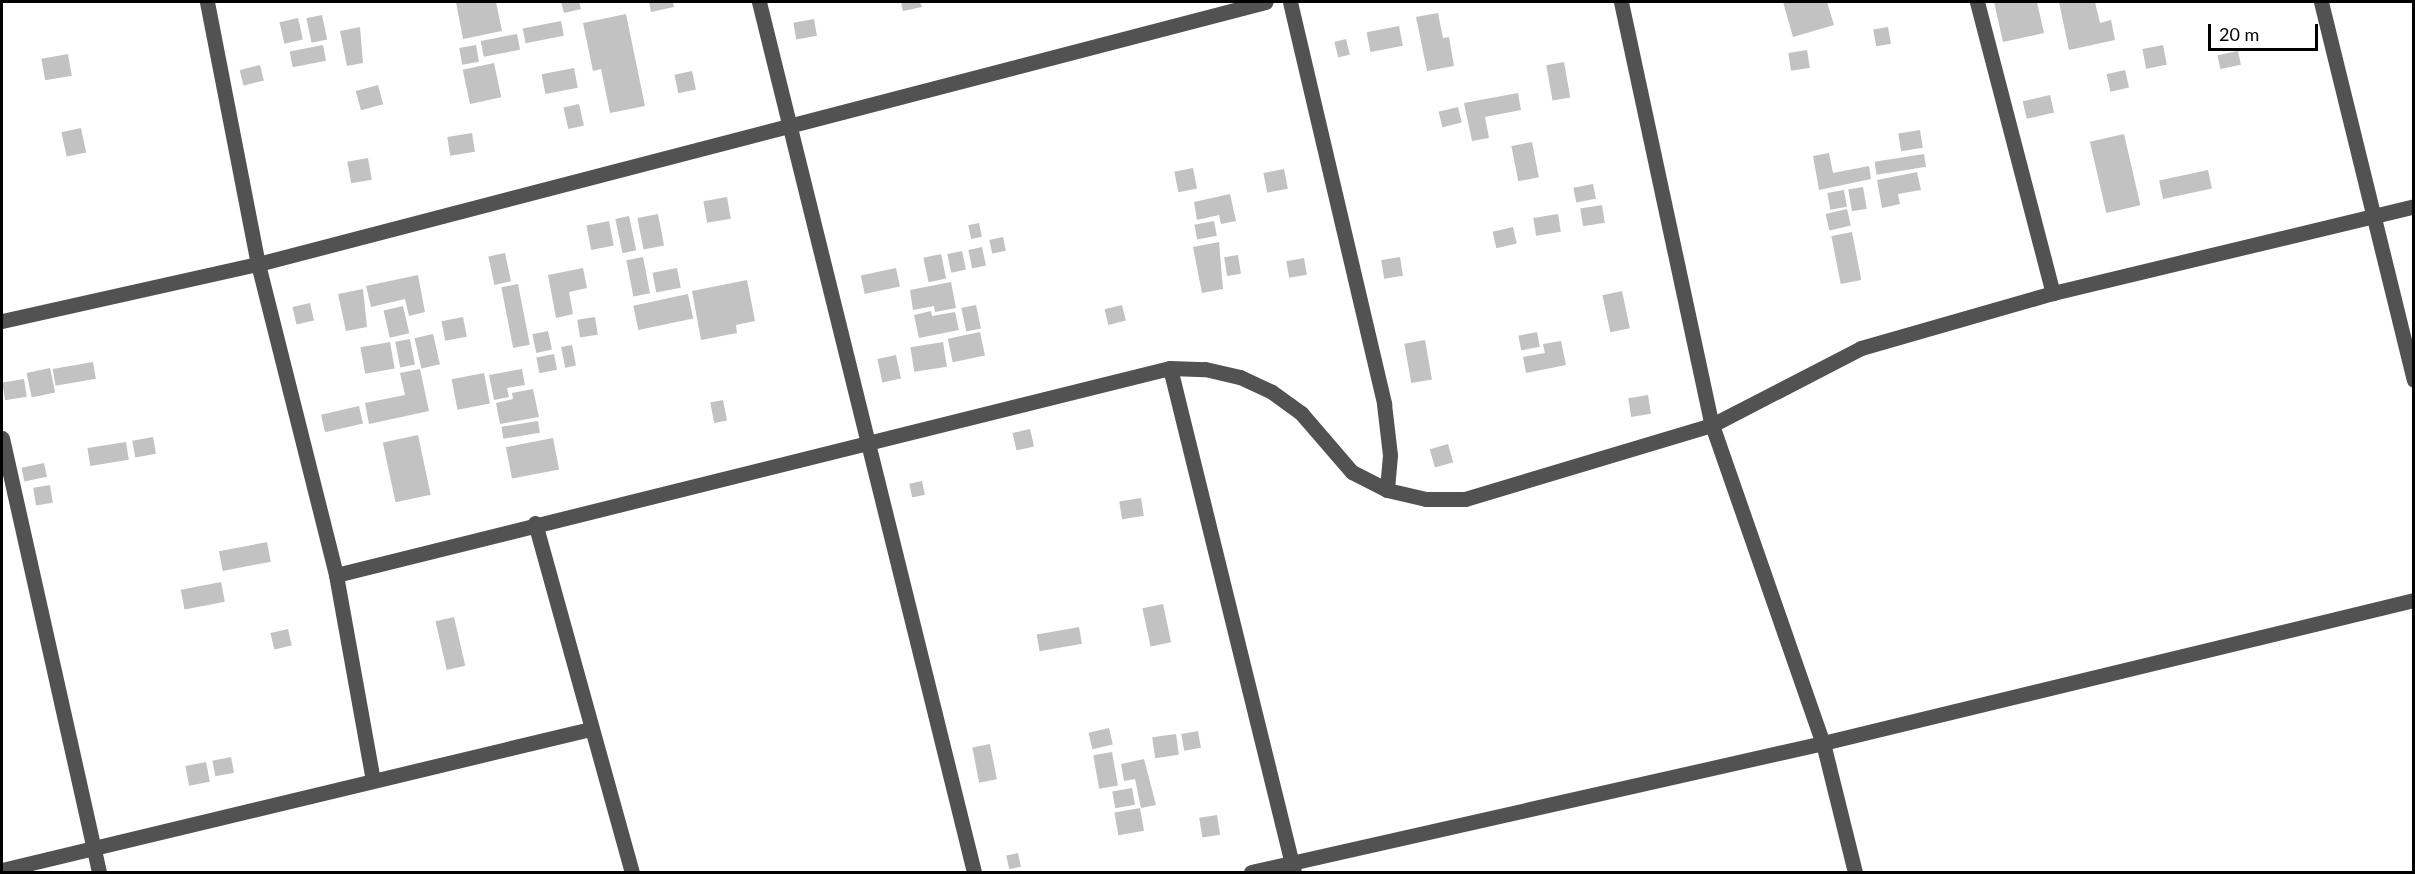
<!DOCTYPE html>
<html>
<head>
<meta charset="utf-8">
<style>
	body { margin:0 }
	#map { position:relative; width:2415px; height:874px; overflow:hidden; background:#fff; font-family:Lato,sans-serif }
	div>[style] { position:absolute }
	[style*='--x'] { left:calc(var(--x)*1px); top:calc(var(--y)*1px); width:calc(var(--w)*1px); rotate:calc(var(--a)*1deg) }
	.building>* { inset:0; background:#c2c2c2; transform-origin:0 0 }
	.minor>* { height:15px; margin:-7.5px; padding:0 7.5px; transform-origin:7.5px; border-radius:7.5px; background:#525252 }
	span { translate:-50% -50%; white-space:nowrap; text-align:center; line-height:1.15; -webkit-text-stroke:6px #fff; paint-order:stroke }
	.frame { position:absolute; inset:0; border:3px solid #000; pointer-events:none }
	.scale { position:absolute; left:2208px; top:24px; width:110px; height:27px; box-sizing:border-box; border:3px solid #000; border-top:0; padding-left:8px; font-size:18px; line-height:21px; white-space:nowrap; color:#000; -webkit-text-stroke:4px #fff; paint-order:stroke }
</style>
</head>
<body>
<div id="map">
	<div class="building">
		<i style="clip-path:polygon(456px 2px,496px 2px,502px 31px,463px 39px)"></i>
		<i style="clip-path:polygon(561px 2px,579px 2px,581px 9px,564px 13px)"></i>
		<i style="clip-path:polygon(649px 2px,673px 2px,674px 7px,651px 12px)"></i>
		<i style="clip-path:polygon(901px 2px,920px 2px,922px 7px,903px 11px)"></i>
		<i style="clip-path:polygon(1783px 2px,1827px 2px,1834px 25px,1793px 37px)"></i>
		<i style="clip-path:polygon(1994px 2px,2037px 2px,2044px 33px,2003px 42px)"></i>
		<i style="clip-path:polygon(2059px 2px,2095px 2px,2100px 23px,2111px 20px,2115px 40px,2069px 50px)"></i>
		<i style="clip-path:polygon(1438px 13px,1443px 38px,1449px 37px,1454px 66px,1427px 71px,1416px 17px)"></i>
		<i style="clip-path:polygon(626px 14px,645px 106px,610px 113px,601px 69px,593px 71px,583px 23px)"></i>
		<i style="left:322px;top:15px;width:25px;height:16px;rotate:78deg"></i>
		<i style="left:298px;top:18px;width:22px;height:19px;rotate:77deg"></i>
		<i style="left:814px;top:19px;width:17px;height:21px;rotate:80deg"></i>
		<i style="left:561px;top:21px;width:15px;height:39px;rotate:79deg"></i>
		<i style="left:1399px;top:26px;width:20px;height:33px;rotate:79deg"></i>
		<i style="clip-path:polygon(360px 27px,363px 63px,347px 66px,340px 31px)"></i>
		<i style="left:1888px;top:27px;width:17px;height:15px;rotate:80deg"></i>
		<i style="left:517px;top:34px;width:16px;height:37px;rotate:79deg"></i>
		<i style="left:1346px;top:39px;width:16px;height:12px;rotate:76deg"></i>
		<i style="left:323px;top:45px;width:16px;height:34px;rotate:79deg"></i>
		<i style="left:476px;top:45px;width:17px;height:17px;rotate:80deg"></i>
		<i style="left:2163px;top:45px;width:20px;height:21px;rotate:79deg"></i>
		<i style="left:1807px;top:50px;width:18px;height:19px;rotate:81deg"></i>
		<i style="left:2238px;top:51px;width:14px;height:21px;rotate:78deg"></i>
		<i style="left:68px;top:54px;width:22px;height:27px;rotate:80deg"></i>
		<i style="left:1564px;top:62px;width:36px;height:18px;rotate:80deg"></i>
		<i style="left:494px;top:63px;width:35px;height:32px;rotate:78deg"></i>
		<i style="left:260px;top:65px;width:16px;height:21px;rotate:76deg"></i>
		<i style="left:574px;top:68px;width:20px;height:33px;rotate:79deg"></i>
		<i style="left:2125px;top:70px;width:18px;height:19px;rotate:77deg"></i>
		<i style="left:692px;top:71px;width:19px;height:18px;rotate:78deg"></i>
		<i style="left:378px;top:85px;width:20px;height:23px;rotate:75deg"></i>
		<i style="clip-path:polygon(1518px 93px,1521px 110px,1485px 117px,1489px 138px,1472px 141px,1464px 103px)"></i>
		<i style="left:2050px;top:95px;width:18px;height:28px;rotate:77deg"></i>
		<i style="left:579px;top:104px;width:22px;height:16px;rotate:77deg"></i>
		<i style="left:1458px;top:107px;width:16px;height:20px;rotate:76deg"></i>
		<i style="left:81px;top:128px;width:25px;height:20px;rotate:78deg"></i>
		<i style="left:1920px;top:130px;width:18px;height:22px;rotate:81deg"></i>
		<i style="left:472px;top:133px;width:19px;height:25px;rotate:81deg"></i>
		<i style="left:2124px;top:134px;width:73px;height:35px;rotate:77deg"></i>
		<i style="left:1532px;top:142px;width:36px;height:21px;rotate:79deg"></i>
		<i style="clip-path:polygon(1829px 153px,1833px 173px,1869px 166px,1871px 179px,1819px 190px,1813px 156px)"></i>
		<i style="left:1924px;top:154px;width:13px;height:50px;rotate:81deg"></i>
		<i style="left:368px;top:158px;width:22px;height:21px;rotate:80deg"></i>
		<i style="left:1193px;top:168px;width:21px;height:19px;rotate:79deg"></i>
		<i style="left:1284px;top:169px;width:20px;height:21px;rotate:79deg"></i>
		<i style="left:2208px;top:170px;width:19px;height:50px;rotate:78deg"></i>
		<i style="clip-path:polygon(1917px 172px,1921px 190px,1898px 194px,1900px 204px,1882px 208px,1877px 180px)"></i>
		<i style="left:1593px;top:184px;width:15px;height:20px;rotate:79deg"></i>
		<i style="left:1863px;top:187px;width:22px;height:15px;rotate:80deg"></i>
		<i style="left:1844px;top:190px;width:17px;height:17px;rotate:80deg"></i>
		<i style="clip-path:polygon(1230px 194px,1236px 221px,1221px 224px,1219px 215px,1197px 220px,1194px 202px)"></i>
		<i style="left:727px;top:197px;width:22px;height:24px;rotate:80deg"></i>
		<i style="left:1602px;top:205px;width:18px;height:22px;rotate:81deg"></i>
		<i style="left:1847px;top:209px;width:17px;height:22px;rotate:77deg"></i>
		<i style="left:658px;top:214px;width:32px;height:21px;rotate:79deg"></i>
		<i style="left:1558px;top:214px;width:18px;height:25px;rotate:81deg"></i>
		<i style="left:629px;top:216px;width:35px;height:14px;rotate:78deg"></i>
		<i style="left:609px;top:221px;width:25px;height:23px;rotate:79deg"></i>
		<i style="left:1214px;top:221px;width:15px;height:20px;rotate:79deg"></i>
		<i style="left:979px;top:223px;width:14px;height:11px;rotate:78deg"></i>
		<i style="left:1513px;top:227px;width:17px;height:21px;rotate:77deg"></i>
		<i style="left:1852px;top:232px;width:49px;height:21px;rotate:79deg"></i>
		<i style="left:1003px;top:237px;width:14px;height:14px;rotate:78deg"></i>
		<i style="clip-path:polygon(1219px 242px,1223px 289px,1202px 293px,1193px 247px)"></i>
		<i style="left:982px;top:247px;width:19px;height:14px;rotate:78deg"></i>
		<i style="left:962px;top:251px;width:19px;height:15px;rotate:78deg"></i>
		<i style="left:505px;top:253px;width:29px;height:17px;rotate:78deg"></i>
		<i style="left:941px;top:254px;width:25px;height:18px;rotate:78deg"></i>
		<i style="left:1238px;top:255px;width:19px;height:14px;rotate:81deg"></i>
		<i style="left:643px;top:257px;width:37px;height:17px;rotate:79deg"></i>
		<i style="left:1400px;top:257px;width:19px;height:19px;rotate:81deg"></i>
		<i style="left:1304px;top:258px;width:17px;height:18px;rotate:80deg"></i>
		<i style="clip-path:polygon(583px 268px,587px 288px,569px 292px,573px 314px,556px 318px,548px 275px)"></i>
		<i style="left:677px;top:268px;width:20px;height:25px;rotate:79deg"></i>
		<i style="left:896px;top:268px;width:19px;height:36px;rotate:78deg"></i>
		<i style="clip-path:polygon(418px 275px,425px 312px,409px 316px,405px 299px,371px 307px,366px 286px)"></i>
		<i style="clip-path:polygon(747px 280px,755px 321px,736px 325px,737px 333px,701px 340px,692px 291px)"></i>
		<i style="clip-path:polygon(951px 282px,956px 308px,935px 312px,934px 306px,913px 310px,910px 290px)"></i>
		<i style="left:518px;top:284px;width:62px;height:17px;rotate:79deg"></i>
		<i style="clip-path:polygon(363px 289px,367px 327px,346px 331px,338px 294px)"></i>
		<i style="left:1622px;top:291px;width:38px;height:20px;rotate:78deg"></i>
		<i style="left:688px;top:294px;width:25px;height:56px;rotate:78deg"></i>
		<i style="left:310px;top:303px;width:18px;height:18px;rotate:77deg"></i>
		<i style="left:976px;top:305px;width:24px;height:15px;rotate:78deg"></i>
		<i style="left:1122px;top:305px;width:16px;height:18px;rotate:76deg"></i>
		<i style="left:403px;top:306px;width:28px;height:20px;rotate:77deg"></i>
		<i style="clip-path:polygon(931px 311px,932px 316px,955px 312px,959px 330px,919px 338px,914px 315px)"></i>
		<i style="left:463px;top:317px;width:20px;height:22px;rotate:79deg"></i>
		<i style="left:595px;top:317px;width:18px;height:18px;rotate:81deg"></i>
		<i style="left:548px;top:331px;width:19px;height:16px;rotate:78deg"></i>
		<i style="left:980px;top:332px;width:24px;height:33px;rotate:78deg"></i>
		<i style="left:1537px;top:332px;width:15px;height:19px;rotate:79deg"></i>
		<i style="left:433px;top:334px;width:31px;height:19px;rotate:77deg"></i>
		<i style="left:410px;top:339px;width:26px;height:15px;rotate:79deg"></i>
		<i style="left:1425px;top:340px;width:40px;height:21px;rotate:80deg"></i>
		<i style="clip-path:polygon(1561px 341px,1566px 365px,1526px 373px,1523px 357px,1545px 353px,1543px 344px)"></i>
		<i style="left:390px;top:342px;width:27px;height:30px;rotate:80deg"></i>
		<i style="left:943px;top:342px;width:25px;height:33px;rotate:81deg"></i>
		<i style="left:572px;top:345px;width:21px;height:11px;rotate:79deg"></i>
		<i style="left:554px;top:354px;width:16px;height:18px;rotate:79deg"></i>
		<i style="left:896px;top:355px;width:24px;height:19px;rotate:78deg"></i>
		<i style="left:93px;top:362px;width:17px;height:41px;rotate:80deg"></i>
		<i style="left:50px;top:368px;width:25px;height:24px;rotate:78deg"></i>
		<i style="clip-path:polygon(420px 369px,429px 411px,369px 424px,365px 403px,405px 395px,400px 373px)"></i>
		<i style="clip-path:polygon(522px 369px,525px 385px,507px 388px,509px 397px,494px 400px,489px 375px)"></i>
		<i style="left:484px;top:373px;width:31px;height:33px;rotate:79deg"></i>
		<i style="left:24px;top:379px;width:18px;height:22px;rotate:81deg"></i>
		<i style="clip-path:polygon(533px 389px,539px 417px,500px 424px,496px 403px,513px 399px,512px 393px)"></i>
		<i style="left:1648px;top:395px;width:19px;height:20px;rotate:81deg"></i>
		<i style="left:723px;top:400px;width:21px;height:13px;rotate:79deg"></i>
		<i style="left:359px;top:406px;width:18px;height:39px;rotate:77deg"></i>
		<i style="left:538px;top:421px;width:12px;height:37px;rotate:81deg"></i>
		<i style="left:1030px;top:429px;width:18px;height:18px;rotate:77deg"></i>
		<i style="left:418px;top:435px;width:61px;height:36px;rotate:78deg"></i>
		<i style="left:153px;top:437px;width:17px;height:21px;rotate:80deg"></i>
		<i style="left:553px;top:438px;width:32px;height:48px;rotate:79deg"></i>
		<i style="left:126px;top:442px;width:18px;height:39px;rotate:81deg"></i>
		<i style="left:1448px;top:444px;width:19px;height:19px;rotate:74deg"></i>
		<i style="left:44px;top:463px;width:14px;height:23px;rotate:78deg"></i>
		<i style="left:922px;top:481px;width:14px;height:13px;rotate:78deg"></i>
		<i style="left:50px;top:485px;width:18px;height:17px;rotate:81deg"></i>
		<i style="left:1141px;top:498px;width:18px;height:22px;rotate:81deg"></i>
		<i style="left:267px;top:542px;width:20px;height:49px;rotate:79deg"></i>
		<i style="left:221px;top:582px;width:20px;height:41px;rotate:79deg"></i>
		<i style="left:1163px;top:604px;width:39px;height:21px;rotate:78deg"></i>
		<i style="left:454px;top:617px;width:50px;height:19px;rotate:77deg"></i>
		<i style="left:1079px;top:627px;width:17px;height:43px;rotate:80deg"></i>
		<i style="left:288px;top:629px;width:17px;height:18px;rotate:77deg"></i>
		<i style="left:1109px;top:728px;width:17px;height:21px;rotate:77deg"></i>
		<i style="left:1198px;top:731px;width:17px;height:17px;rotate:80deg"></i>
		<i style="left:1176px;top:734px;width:21px;height:24px;rotate:82deg"></i>
		<i style="left:990px;top:744px;width:36px;height:18px;rotate:79deg"></i>
		<i style="left:1112px;top:752px;width:34px;height:19px;rotate:80deg"></i>
		<i style="left:231px;top:757px;width:16px;height:19px;rotate:79deg"></i>
		<i style="clip-path:polygon(1144px 759px,1156px 805px,1141px 808px,1135px 779px,1124px 781px,1121px 764px)"></i>
		<i style="left:206px;top:762px;width:20px;height:21px;rotate:79deg"></i>
		<i style="left:1132px;top:788px;width:17px;height:20px;rotate:80deg"></i>
		<i style="left:1140px;top:808px;width:23px;height:26px;rotate:80deg"></i>
		<i style="left:1217px;top:815px;width:20px;height:18px;rotate:81deg"></i>
		<i style="left:1018px;top:853px;width:14px;height:12px;rotate:78deg"></i>
	</div>
	<div class="minor">
		<i style="--x:207;--y:2;--w:267;--a:79"></i>
		<i style="--x:258;--y:264;--w:321;--a:75.9"></i>
		<i style="--x:336;--y:575;--w:208;--a:79.8"></i>
		<i style="--x:759;--y:2;--w:896;--a:76.12"></i>
		<i style="--x:1290;--y:2;--w:413;--a:76.8"></i>
		<i style="--x:1384;--y:404;--w:51;--a:83.3"></i>
		<i style="--x:1390;--y:455;--w:35;--a:95"></i>
		<i style="--x:1621;--y:2;--w:433;--a:77.9"></i>
		<i style="--x:1712;--y:425;--w:337;--a:70.8"></i>
		<i style="--x:1823;--y:743;--w:133;--a:76.1"></i>
		<i style="--x:1977;--y:2;--w:301;--a:75.4"></i>
		<i style="--x:2321;--y:2;--w:389;--a:76.2"></i>
		<i style="--x:2;--y:321;--w:262;--a:-12.6"></i>
		<i style="--x:258;--y:264;--w:1041;--a:-14.58"></i>
		<i style="--x:1170;--y:368;--w:519;--a:76.18"></i>
		<i style="--x:2;--y:438;--w:445;--a:77.4"></i>
		<i style="--x:535;--y:523;--w:362;--a:74.5"></i>
		<i style="--x:336;--y:575;--w:859;--a:-13.94"></i>
		<i style="--x:1170;--y:368;--w:35;--a:2"></i>
		<i style="--x:1205;--y:369;--w:36;--a:13"></i>
		<i style="--x:1240;--y:377;--w:35;--a:25"></i>
		<i style="--x:1272;--y:392;--w:36;--a:36"></i>
		<i style="--x:1301;--y:413;--w:78;--a:49.2"></i>
		<i style="--x:1352;--y:472;--w:39;--a:27"></i>
		<i style="--x:1387;--y:490;--w:40;--a:13"></i>
		<i style="--x:1426;--y:499;--w:39;--a:0"></i>
		<i style="--x:1465;--y:499;--w:258;--a:-16.7"></i>
		<i style="--x:1712;--y:425;--w:168;--a:-27.3"></i>
		<i style="--x:1861;--y:348;--w:200;--a:-16"></i>
		<i style="--x:2053;--y:293;--w:371;--a:-13.5"></i>
		<i style="--x:2;--y:870;--w:605;--a:-13.48"></i>
		<i style="--x:1251;--y:872;--w:586;--a:-12.71"></i>
		<i style="--x:1823;--y:743;--w:608;--a:-13.6"></i>
	</div>
	<div class="frame"></div>
	<div class="scale">20 m</div>
</div>
</body>
</html>
